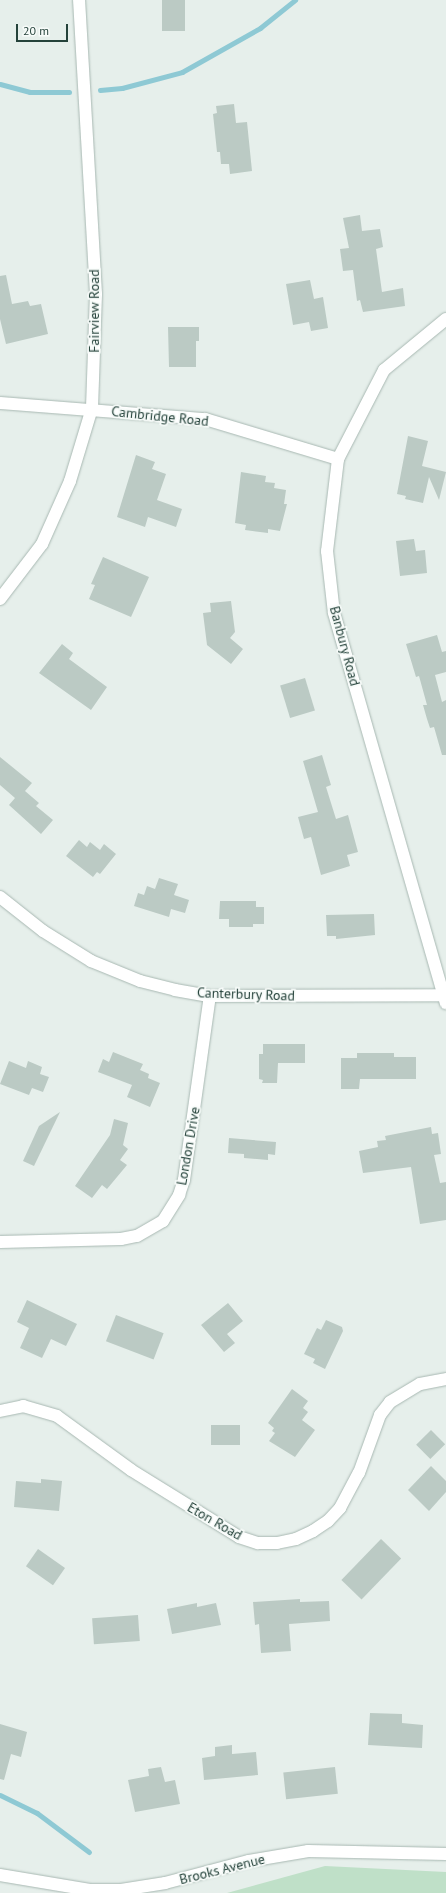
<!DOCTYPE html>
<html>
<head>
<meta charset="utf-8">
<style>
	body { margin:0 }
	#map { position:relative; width:446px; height:1893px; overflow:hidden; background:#e6efeb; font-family:"PT Sans",sans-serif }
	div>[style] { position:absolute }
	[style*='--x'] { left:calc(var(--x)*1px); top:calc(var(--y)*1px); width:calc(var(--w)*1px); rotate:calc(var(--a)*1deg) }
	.green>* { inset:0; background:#bfe0c8 }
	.stream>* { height:5px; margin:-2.5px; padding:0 2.5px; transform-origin:2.5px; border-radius:2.5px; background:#8ec9d4 }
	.building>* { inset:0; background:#bbcac4; transform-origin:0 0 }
	.roads { filter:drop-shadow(0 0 1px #a8b8b2) drop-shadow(0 0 1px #a8b8b2) }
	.minor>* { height:12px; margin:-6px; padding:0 6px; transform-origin:6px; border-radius:6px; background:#fff }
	span { translate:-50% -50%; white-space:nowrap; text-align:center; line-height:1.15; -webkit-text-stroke:3.5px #f7fbf9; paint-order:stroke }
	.street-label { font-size:14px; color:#24423a }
	.scale { position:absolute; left:16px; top:24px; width:52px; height:18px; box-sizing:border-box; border:2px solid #24423a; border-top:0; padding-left:5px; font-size:12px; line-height:14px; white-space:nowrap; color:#24423a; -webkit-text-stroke:3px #f7fbf9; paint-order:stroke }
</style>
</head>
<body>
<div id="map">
	<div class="green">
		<i style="clip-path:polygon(325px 1866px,446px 1872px,446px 1893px,227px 1893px)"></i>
	</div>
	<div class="stream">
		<i style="--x:0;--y:84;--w:31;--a:15"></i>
		<i style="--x:30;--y:92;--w:39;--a:0"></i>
		<i style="--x:100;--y:90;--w:22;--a:-5"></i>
		<i style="--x:122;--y:88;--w:62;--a:-14.9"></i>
		<i style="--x:182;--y:72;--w:90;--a:-29.4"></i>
		<i style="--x:260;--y:28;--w:45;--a:-38.7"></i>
		<i style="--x:0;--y:1795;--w:41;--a:25.9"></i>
		<i style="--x:37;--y:1813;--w:65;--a:36.9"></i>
	</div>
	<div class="building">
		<i style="left:162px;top:0;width:23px;height:31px"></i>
		<i style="clip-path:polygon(234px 104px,236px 123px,247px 122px,252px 171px,230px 174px,229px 164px,221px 164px,220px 152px,217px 152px,213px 114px,217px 113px,216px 106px)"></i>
		<i style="clip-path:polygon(360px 215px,362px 231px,380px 229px,383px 247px,376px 249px,382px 292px,403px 288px,405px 306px,363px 312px,360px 300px,357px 301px,353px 270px,343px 271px,340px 249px,349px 248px,343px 218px)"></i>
		<i style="clip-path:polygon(6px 275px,12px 304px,28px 301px,30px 306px,41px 304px,48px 334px,6px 344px,0 319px,0 276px)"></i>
		<i style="clip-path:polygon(310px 280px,314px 299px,323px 297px,328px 328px,311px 331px,309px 322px,293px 325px,286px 284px)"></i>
		<i style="clip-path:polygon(168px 327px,199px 327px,199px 341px,196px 341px,196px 367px,169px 367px)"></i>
		<i style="clip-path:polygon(408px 436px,428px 441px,422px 466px,446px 472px,439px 500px,429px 477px,423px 503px,405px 499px,406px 496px,397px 494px)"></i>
		<i style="clip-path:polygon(136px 455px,155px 462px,152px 469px,166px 474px,157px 500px,182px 509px,176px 527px,148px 517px,145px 527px,117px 517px)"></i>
		<i style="clip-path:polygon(241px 472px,266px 476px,265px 482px,275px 483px,274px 488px,286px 490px,284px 504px,287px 504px,280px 531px,268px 529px,268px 533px,245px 530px,246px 525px,235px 523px)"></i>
		<i style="clip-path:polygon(414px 539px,416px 551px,425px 550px,427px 573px,400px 576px,396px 541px)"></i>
		<i style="clip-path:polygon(103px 557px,149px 577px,131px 617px,89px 599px,95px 585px,91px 584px)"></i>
		<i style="clip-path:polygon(231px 601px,235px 632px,230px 638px,243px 649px,231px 664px,207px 645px,203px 613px,211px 612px,210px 603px)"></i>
		<i style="clip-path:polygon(437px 635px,442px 652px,446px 651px,446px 672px,435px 675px,442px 702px,446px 700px,446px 755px,442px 755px,434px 727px,430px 728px,427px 719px,423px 705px,427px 705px,419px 676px,416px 677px,406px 644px)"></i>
		<i style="clip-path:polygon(62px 644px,73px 653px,69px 659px,107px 687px,91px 710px,39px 673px)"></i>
		<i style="left:305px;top:678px;width:34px;height:26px;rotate:73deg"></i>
		<i style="clip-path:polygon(322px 755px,331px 785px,326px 787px,336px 819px,348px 815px,358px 852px,347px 855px,350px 866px,321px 875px,311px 837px,304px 839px,298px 817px,318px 812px,303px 761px)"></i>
		<i style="clip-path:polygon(0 757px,32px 783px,25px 791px,39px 803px,36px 806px,53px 820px,41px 834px,9px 805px,15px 798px,0 785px)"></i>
		<i style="clip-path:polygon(79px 840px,87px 847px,90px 842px,100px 850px,104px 844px,116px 854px,100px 874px,97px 872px,93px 877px,66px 856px)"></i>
		<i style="clip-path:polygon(159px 878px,178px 884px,174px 895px,189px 900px,185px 913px,171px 909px,169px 917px,134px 906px,138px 893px,144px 895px,147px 886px,155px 889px)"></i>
		<i style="clip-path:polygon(220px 901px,256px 901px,256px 907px,264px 907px,264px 924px,253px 924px,253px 927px,229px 927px,229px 919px,219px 919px)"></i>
		<i style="clip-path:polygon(374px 914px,375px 935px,336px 939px,336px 936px,327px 936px,326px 915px)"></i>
		<i style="clip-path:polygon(263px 1044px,305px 1044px,305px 1063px,278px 1063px,277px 1083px,262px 1083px,263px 1080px,259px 1079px,259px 1054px,263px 1054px)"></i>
		<i style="clip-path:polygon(113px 1052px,143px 1064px,140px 1070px,149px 1074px,148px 1078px,160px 1083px,150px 1107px,127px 1097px,132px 1085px,98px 1072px,103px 1059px,109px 1062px)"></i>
		<i style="clip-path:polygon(357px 1053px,394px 1053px,394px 1057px,416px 1057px,416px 1079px,360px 1079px,359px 1089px,341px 1089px,341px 1058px,357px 1058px)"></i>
		<i style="clip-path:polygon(9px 1061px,26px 1068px,28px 1061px,42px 1067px,40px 1074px,49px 1077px,43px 1092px,32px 1088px,29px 1095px,0 1084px)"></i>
		<i style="clip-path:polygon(60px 1112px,34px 1166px,23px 1161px,39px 1126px)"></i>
		<i style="clip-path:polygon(114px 1119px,128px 1123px,123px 1145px,128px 1149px,120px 1160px,127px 1165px,107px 1189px,102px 1185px,92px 1198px,75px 1186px,110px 1135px)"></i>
		<i style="clip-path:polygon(431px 1127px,432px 1134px,438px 1133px,441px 1154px,434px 1155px,440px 1183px,446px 1182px,446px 1220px,420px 1224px,411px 1167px,363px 1173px,359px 1151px,378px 1147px,377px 1141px,386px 1140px,385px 1136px)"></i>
		<i style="clip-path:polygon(229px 1138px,276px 1142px,275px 1155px,268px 1154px,268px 1160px,244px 1158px,244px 1154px,228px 1153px)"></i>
		<i style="clip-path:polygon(27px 1300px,77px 1324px,66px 1346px,51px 1339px,42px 1358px,20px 1348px,29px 1328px,17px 1322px)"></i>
		<i style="clip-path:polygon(228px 1303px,243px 1321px,227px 1334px,235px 1343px,224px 1352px,201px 1325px)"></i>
		<i style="left:116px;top:1315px;width:51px;height:28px;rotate:21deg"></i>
		<i style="clip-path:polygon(326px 1320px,342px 1327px,343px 1331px,325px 1369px,313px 1363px,315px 1359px,304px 1354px,317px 1328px,321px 1330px)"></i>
		<i style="clip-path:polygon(292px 1389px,308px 1401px,303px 1408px,308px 1412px,302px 1420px,315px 1430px,295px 1457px,269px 1441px,275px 1433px,272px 1431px,274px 1428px,268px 1423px)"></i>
		<i style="left:211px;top:1425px;width:29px;height:20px"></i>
		<i style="left:431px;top:1430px;width:20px;height:21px;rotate:45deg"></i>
		<i style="clip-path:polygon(431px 1466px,446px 1481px,446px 1492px,429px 1511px,408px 1490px)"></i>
		<i style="clip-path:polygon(41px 1479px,62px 1481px,59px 1511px,14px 1507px,16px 1481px,41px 1483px)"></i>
		<i style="left:381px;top:1539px;width:28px;height:57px;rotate:44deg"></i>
		<i style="left:38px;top:1549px;width:33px;height:21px;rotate:35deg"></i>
		<i style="clip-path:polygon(300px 1599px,300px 1602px,329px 1601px,330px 1621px,289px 1624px,291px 1651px,261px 1653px,259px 1624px,255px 1625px,253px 1602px)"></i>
		<i style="clip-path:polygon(197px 1603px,197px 1607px,216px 1603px,221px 1625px,172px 1634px,167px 1609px)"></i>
		<i style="left:138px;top:1615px;width:26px;height:46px;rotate:86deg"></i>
		<i style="clip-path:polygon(370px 1713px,402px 1714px,402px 1723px,423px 1725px,422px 1748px,368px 1745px)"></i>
		<i style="clip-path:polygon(0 1724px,27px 1732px,21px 1757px,11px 1754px,4px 1780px,0 1779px)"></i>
		<i style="clip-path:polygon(232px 1745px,232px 1754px,256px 1752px,258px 1775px,204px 1780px,202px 1758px,215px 1756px,215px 1747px)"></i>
		<i style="clip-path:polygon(161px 1767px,165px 1782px,175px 1780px,180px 1804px,135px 1812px,128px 1780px,149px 1776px,148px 1769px)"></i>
		<i style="left:335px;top:1767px;width:27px;height:52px;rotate:84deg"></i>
	</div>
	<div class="roads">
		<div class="minor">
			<i style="--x:446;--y:319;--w:80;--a:140.6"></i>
			<i style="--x:384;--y:370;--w:100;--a:117.3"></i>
			<i style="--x:338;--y:459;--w:93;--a:96.8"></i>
			<i style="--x:327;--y:551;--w:62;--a:83.6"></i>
			<i style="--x:334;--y:613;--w:406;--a:74"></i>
			<i style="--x:0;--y:403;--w:206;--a:4.5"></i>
			<i style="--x:205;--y:419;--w:139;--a:16.7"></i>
			<i style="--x:0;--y:599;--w:69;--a:-52.6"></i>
			<i style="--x:42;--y:544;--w:69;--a:-66"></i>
			<i style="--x:70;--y:481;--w:76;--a:-73.2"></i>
			<i style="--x:92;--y:408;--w:114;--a:-88"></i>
			<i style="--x:96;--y:294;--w:294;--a:-93.3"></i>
			<i style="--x:0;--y:897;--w:55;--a:38.3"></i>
			<i style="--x:43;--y:931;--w:57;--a:32"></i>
			<i style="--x:91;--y:961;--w:53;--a:22.2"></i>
			<i style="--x:140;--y:981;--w:36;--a:14"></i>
			<i style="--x:175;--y:990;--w:36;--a:10"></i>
			<i style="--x:210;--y:996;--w:236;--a:-0.2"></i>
			<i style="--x:0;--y:1242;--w:121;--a:-1.4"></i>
			<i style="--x:121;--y:1239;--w:16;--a:-11"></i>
			<i style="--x:137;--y:1236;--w:30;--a:-30"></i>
			<i style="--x:163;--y:1221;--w:31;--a:-58"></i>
			<i style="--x:179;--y:1195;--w:16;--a:-72"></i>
			<i style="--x:184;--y:1180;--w:186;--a:-82"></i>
			<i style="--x:0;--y:1411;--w:24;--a:-12"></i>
			<i style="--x:23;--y:1406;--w:35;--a:16"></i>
			<i style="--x:57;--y:1416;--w:92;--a:36.1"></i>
			<i style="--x:131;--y:1470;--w:127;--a:31.8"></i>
			<i style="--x:239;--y:1537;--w:20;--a:18"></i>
			<i style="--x:258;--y:1543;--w:19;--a:0"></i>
			<i style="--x:277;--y:1543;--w:19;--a:-12"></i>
			<i style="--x:296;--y:1539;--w:19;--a:-25"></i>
			<i style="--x:313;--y:1531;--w:18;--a:-34"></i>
			<i style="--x:328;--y:1521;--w:18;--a:-47"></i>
			<i style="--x:340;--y:1508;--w:40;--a:-62"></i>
			<i style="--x:359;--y:1473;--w:62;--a:-70.1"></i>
			<i style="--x:380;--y:1415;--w:16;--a:-52"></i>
			<i style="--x:390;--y:1402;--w:35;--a:-31"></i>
			<i style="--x:420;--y:1384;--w:26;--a:-11"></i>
			<i style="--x:0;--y:1875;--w:91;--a:9.5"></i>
			<i style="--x:90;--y:1890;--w:31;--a:0"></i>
			<i style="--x:121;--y:1890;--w:45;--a:-9"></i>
			<i style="--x:165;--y:1883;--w:87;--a:-14.7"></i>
			<i style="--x:249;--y:1861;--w:60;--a:-9.6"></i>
			<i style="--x:308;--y:1851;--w:138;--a:1.2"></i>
		</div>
	</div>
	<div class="street-label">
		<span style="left:94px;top:311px;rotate:-90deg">Fairview Road</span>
		<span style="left:160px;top:416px;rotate:6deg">Cambridge Road</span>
		<span style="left:345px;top:646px;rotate:75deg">Banbury Road</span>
		<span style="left:246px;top:994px;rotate:2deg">Canterbury Road</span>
		<span style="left:188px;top:1146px;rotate:-80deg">London Drive</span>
		<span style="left:215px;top:1521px;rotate:30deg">Eton Road</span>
		<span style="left:222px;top:1869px;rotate:-14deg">Brooks Avenue</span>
	</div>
	<div class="scale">20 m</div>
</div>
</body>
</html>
